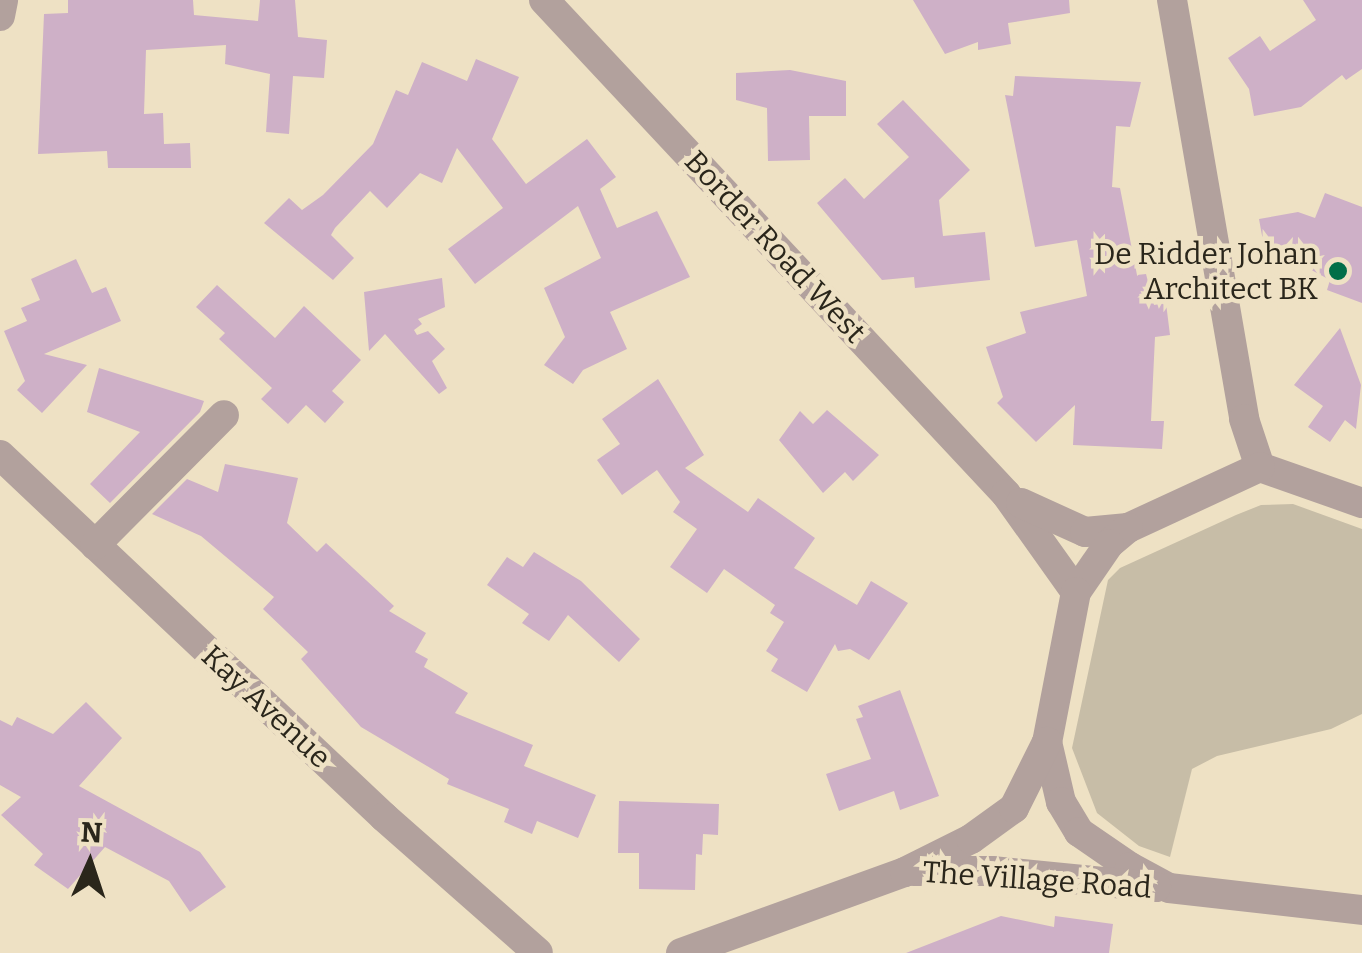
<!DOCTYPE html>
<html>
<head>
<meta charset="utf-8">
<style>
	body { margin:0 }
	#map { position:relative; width:1362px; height:953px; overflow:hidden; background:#eee1c4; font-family:Bitter,serif }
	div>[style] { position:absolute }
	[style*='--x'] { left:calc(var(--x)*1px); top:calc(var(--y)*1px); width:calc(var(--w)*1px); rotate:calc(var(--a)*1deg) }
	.green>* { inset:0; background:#c7bda7 }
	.building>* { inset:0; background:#ceb0c7 }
	.minor>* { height:30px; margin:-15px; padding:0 15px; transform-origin:15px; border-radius:15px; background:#b2a19d }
	.dots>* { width:28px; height:28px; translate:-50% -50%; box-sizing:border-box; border:5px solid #eee1c4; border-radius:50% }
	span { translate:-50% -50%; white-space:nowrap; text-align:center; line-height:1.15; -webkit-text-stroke:9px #eee1c4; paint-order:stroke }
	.street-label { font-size:30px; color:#2a261b }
	.poi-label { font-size:30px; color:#2a261b }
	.right { translate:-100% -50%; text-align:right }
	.north { position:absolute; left:40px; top:813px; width:100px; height:100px; -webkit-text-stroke:8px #eee1c4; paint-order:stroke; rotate:3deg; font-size:28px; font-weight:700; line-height:40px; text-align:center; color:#2a261b }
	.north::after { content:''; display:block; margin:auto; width:35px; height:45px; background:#2a261b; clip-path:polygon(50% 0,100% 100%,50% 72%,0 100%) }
</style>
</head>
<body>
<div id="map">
	<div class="green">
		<i style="clip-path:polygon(1293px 504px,1362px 529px,1362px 714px,1331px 729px,1217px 756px,1192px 769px,1170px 857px,1139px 846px,1097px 813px,1072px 748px,1108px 580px,1120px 568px,1236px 515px,1261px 505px)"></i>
	</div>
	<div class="building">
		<i style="clip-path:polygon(68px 0,193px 0,194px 15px,258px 21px,260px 0,295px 0,298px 37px,327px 40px,324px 78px,293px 76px,289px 134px,266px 132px,270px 74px,225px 64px,226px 45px,146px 50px,144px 114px,163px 113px,164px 144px,190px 143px,191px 168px,108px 168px,107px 151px,38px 154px,44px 14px,68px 13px)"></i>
		<i style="clip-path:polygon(913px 0,1069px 0,1070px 13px,1008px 23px,1011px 44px,978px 50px,978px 42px,945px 54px)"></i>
		<i style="clip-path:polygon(1303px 0,1362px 0,1362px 69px,1346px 80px,1342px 75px,1301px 107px,1254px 116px,1249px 89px,1228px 58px,1260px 36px,1270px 51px,1316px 20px)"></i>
		<i style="clip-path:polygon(476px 59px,519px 77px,492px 139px,526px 184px,587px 139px,616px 177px,600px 189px,617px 228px,657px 211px,690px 277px,610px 312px,627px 349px,583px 370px,573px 384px,544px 365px,565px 337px,544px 288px,601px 258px,578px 206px,475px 284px,448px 249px,503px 208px,457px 148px,442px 183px,420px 173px,387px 208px,370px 191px,335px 228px,331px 235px,354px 258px,333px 280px,264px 223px,289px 198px,302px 210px,323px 195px,373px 144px,396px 90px,408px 95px,422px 62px,467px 81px)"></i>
		<i style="clip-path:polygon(790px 70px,846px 81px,846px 116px,809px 116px,810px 160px,768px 161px,767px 108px,736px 100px,736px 73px)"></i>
		<i style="clip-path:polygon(1015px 76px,1141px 82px,1130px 127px,1116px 126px,1112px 187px,1120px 188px,1137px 275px,1146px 274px,1154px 305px,1166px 303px,1170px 335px,1155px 337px,1151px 421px,1164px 421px,1162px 449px,1073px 445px,1075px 405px,1036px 442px,997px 403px,1003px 397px,986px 347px,1026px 333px,1020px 312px,1087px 296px,1077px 240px,1035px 247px,1005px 95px,1013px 96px)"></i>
		<i style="clip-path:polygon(903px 100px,970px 170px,939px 200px,943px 236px,985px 232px,990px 280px,915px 288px,914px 277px,882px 280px,817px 203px,845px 178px,864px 199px,909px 157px,877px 124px)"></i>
		<i style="clip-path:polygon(1325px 193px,1362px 207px,1362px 303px,1327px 290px,1330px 280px,1291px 259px,1267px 263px,1259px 219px,1298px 212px,1315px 218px)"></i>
		<i style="clip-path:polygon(76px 259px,92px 293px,106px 287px,121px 321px,44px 354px,87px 365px,42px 413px,17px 390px,25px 381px,4px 331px,27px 321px,21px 308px,40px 300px,31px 279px)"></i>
		<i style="clip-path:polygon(442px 278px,445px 307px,418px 319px,422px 324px,414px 330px,417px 335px,428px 331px,445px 349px,432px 361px,447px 388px,439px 394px,385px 334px,369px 351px,364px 292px)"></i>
		<i style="clip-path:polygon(217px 285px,275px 338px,304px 306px,361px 360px,332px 391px,344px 402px,325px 423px,306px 405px,288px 424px,261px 399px,272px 388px,219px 339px,225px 333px,196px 307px)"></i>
		<i style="clip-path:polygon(1340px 328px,1361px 385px,1356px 429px,1345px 420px,1330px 442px,1308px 427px,1323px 406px,1294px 385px)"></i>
		<i style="clip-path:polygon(99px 368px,204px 401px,200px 412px,110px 503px,90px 484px,140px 432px,87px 412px)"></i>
		<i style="clip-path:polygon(658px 379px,704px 455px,685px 468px,748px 512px,758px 498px,815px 538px,794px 568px,857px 605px,871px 581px,908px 603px,869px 660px,850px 649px,838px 651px,835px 644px,807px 692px,771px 671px,778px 659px,766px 651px,784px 622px,770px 613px,775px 605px,724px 569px,707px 593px,670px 567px,697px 529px,673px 512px,680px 502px,657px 470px,622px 495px,597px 460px,620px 444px,602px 419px)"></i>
		<i style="clip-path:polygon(827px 410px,879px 455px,853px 481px,845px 472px,823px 493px,779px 440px,800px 411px,813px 424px)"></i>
		<i style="clip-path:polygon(225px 464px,298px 478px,287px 523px,317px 552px,326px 543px,394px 606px,389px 611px,426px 633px,415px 652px,428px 659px,424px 667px,468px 693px,455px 713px,533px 745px,524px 766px,596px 795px,578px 838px,537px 821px,532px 834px,504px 822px,509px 809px,447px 784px,449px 779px,361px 727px,301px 659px,308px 652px,263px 609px,274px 597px,201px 536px,152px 514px,187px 479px,218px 492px)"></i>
		<i style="clip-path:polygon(534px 552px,581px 581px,640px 639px,619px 662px,568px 615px,549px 641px,522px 623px,529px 614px,487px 585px,507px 557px,523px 567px)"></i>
		<i style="clip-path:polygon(900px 690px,939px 796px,900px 810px,894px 791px,839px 811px,826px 774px,871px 759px,856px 719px,863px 717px,858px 706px)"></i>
		<i style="clip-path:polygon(86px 702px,122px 738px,79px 786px,200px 852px,226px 887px,190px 912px,169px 881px,105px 847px,68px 889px,34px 865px,43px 854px,1px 815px,21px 797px,0 785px,0 720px,12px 726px,17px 717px,53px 734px)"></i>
		<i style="clip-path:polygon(619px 801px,719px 804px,718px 835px,703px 834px,702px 855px,696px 854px,695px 890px,639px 889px,639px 853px,618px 853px)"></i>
		<i style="clip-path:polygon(1001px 916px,1054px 927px,1055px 916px,1113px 924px,1109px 953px,906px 953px)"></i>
	</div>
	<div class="minor">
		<i style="--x:544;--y:0;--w:676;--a:46.92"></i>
		<i style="--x:1006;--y:494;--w:120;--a:54.5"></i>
		<i style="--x:1172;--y:0;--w:425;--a:80.2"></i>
		<i style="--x:1244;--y:419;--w:51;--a:71.6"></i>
		<i style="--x:0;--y:16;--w:16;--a:-79"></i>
		<i style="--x:0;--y:455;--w:528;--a:43.31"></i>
		<i style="--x:384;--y:817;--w:205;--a:41.4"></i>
		<i style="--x:1021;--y:503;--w:70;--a:24.4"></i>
		<i style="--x:1085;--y:532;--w:43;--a:-5.3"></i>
		<i style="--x:1362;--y:503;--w:108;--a:-160.6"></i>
		<i style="--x:1260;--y:467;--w:145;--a:155.2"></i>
		<i style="--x:1128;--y:528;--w:25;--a:140"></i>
		<i style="--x:1109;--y:544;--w:58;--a:124.5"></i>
		<i style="--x:1076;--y:592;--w:153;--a:100.9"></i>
		<i style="--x:1047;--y:742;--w:62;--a:76.9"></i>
		<i style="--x:1061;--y:802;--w:35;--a:59"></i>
		<i style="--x:1079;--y:832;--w:62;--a:34.5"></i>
		<i style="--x:1130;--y:867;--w:44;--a:28.3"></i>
		<i style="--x:1169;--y:888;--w:194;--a:6.5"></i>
		<i style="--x:95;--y:545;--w:183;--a:-45.2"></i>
		<i style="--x:913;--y:871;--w:79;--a:0"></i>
		<i style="--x:992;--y:871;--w:165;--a:5.6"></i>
		<i style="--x:681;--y:953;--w:238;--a:-19.9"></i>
		<i style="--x:905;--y:872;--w:74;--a:-26.6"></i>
		<i style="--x:971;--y:839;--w:53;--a:-35.8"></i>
		<i style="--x:1014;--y:808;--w:74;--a:-63.4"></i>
	</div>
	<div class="dots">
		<i style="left:1338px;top:271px;background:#016f48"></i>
	</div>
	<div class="street-label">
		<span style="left:775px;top:247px;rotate:47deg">Border Road West</span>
		<span style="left:266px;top:707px;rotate:43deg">Kay Avenue</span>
		<span style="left:1037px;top:880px;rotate:4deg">The Village Road</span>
	</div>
	<div class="poi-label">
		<span class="right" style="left:1318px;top:271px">De Ridder Johan<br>Architect BK</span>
	</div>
	<div class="north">N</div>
</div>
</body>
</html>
